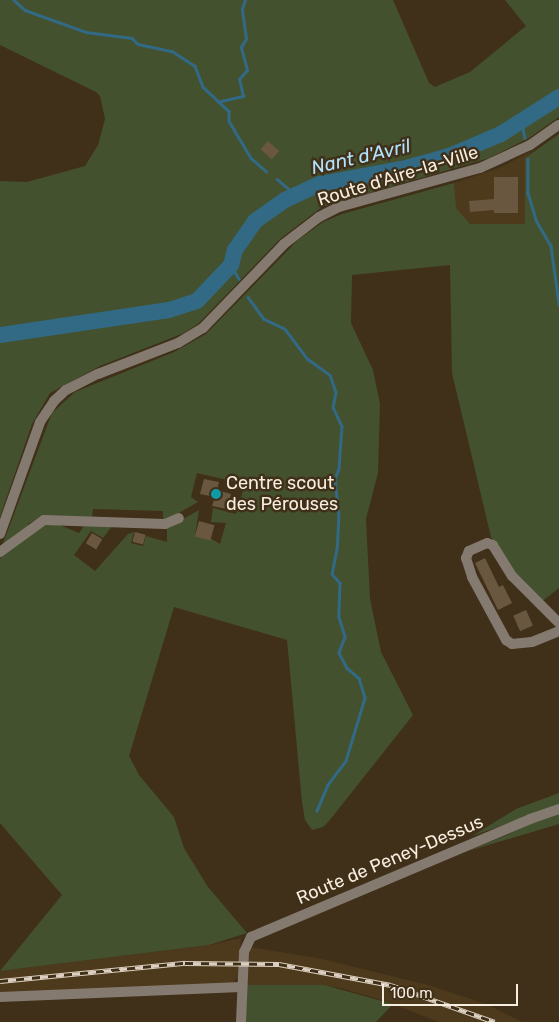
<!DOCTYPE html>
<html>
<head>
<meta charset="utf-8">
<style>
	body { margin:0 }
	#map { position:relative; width:559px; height:1022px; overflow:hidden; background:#403019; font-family:Rubik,sans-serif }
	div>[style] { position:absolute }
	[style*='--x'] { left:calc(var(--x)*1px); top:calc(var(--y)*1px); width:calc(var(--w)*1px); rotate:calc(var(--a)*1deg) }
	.built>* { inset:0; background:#4d391b }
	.green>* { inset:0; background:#44512e }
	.stream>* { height:2.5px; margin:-1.25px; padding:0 1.25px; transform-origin:1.25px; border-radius:1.25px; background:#326a86 }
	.river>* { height:16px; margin:-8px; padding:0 8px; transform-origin:8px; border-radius:8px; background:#326a86 }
	.building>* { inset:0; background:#69583f; transform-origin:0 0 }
	.minor>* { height:10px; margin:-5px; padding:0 5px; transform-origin:5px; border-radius:5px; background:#847a70 }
	.rail>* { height:4.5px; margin-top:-2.25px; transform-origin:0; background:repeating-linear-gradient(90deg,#403019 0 8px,#dbd0c1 0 16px); box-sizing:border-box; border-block:1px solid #dbd0c1 }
	.dots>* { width:14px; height:14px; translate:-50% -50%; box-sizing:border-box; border:2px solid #403019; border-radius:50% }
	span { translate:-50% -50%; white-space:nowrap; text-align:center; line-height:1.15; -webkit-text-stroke:5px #403019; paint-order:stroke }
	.street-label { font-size:18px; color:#f8eee0 }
	.poi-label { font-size:18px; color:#f8eee0 }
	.left { translate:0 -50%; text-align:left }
	.water-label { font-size:19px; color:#b2e2fd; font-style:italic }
	.scale { position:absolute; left:382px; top:984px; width:136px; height:22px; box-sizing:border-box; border:2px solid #f8eee0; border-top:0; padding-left:6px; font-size:15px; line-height:18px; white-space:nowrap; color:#f8eee0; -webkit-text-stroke:4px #403019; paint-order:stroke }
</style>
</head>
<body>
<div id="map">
	<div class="built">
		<i style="clip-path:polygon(534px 150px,525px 158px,525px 224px,470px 224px,455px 208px,454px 183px,499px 168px)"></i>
		<i style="clip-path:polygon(241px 938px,238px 977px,232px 983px,0 993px,0 971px,209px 945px)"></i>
		<i style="clip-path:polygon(250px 947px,318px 958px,428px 985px,486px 1004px,522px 1022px,439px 1022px,379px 999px,336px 987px,247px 985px)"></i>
	</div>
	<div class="green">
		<i style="clip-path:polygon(0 0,393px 0,429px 83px,435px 87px,470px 72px,526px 26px,505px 0,559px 0,559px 117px,529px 138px,489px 158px,322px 207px,280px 239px,199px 323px,184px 333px,100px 366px,50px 393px,32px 424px,0 517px,0 181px,27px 182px,85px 166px,98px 145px,105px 119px,100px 96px,96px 92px,0 45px)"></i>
		<i style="clip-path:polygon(evenodd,559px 134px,559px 588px,540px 603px,513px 573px,491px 537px,452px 373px,450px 265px,352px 275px,351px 323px,373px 370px,380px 404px,378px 473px,366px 519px,370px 599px,381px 652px,413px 715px,329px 821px,323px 827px,312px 830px,305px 820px,302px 802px,287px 640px,174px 607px,129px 756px,139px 775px,174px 817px,184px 848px,208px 887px,247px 933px,209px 945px,0 971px,62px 895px,0 823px,0 560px,2px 546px,52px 413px,75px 392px,174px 352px,206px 334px,298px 240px,323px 222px,342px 214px,454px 183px,456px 208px,470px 224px,525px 224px,525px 158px,559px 134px,197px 473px,245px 484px,236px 514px,213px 508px,211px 522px,226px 523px,220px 544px,210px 538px,209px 540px,195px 536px,199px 510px,167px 528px,167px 542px,146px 536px,143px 546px,131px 543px,134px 532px,128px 534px,95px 571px,74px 555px,91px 531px,103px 538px,113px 525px,84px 526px,79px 533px,57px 524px,44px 524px,31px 531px,28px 524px,44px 516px,92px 517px,93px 509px,163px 511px,163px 522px,198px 502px,191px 497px,197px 473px)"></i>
		<i style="clip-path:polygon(559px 793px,559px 806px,472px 836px,516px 809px)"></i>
		<i style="clip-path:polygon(559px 813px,559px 824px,468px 851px,511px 833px,510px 830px)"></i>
		<i style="clip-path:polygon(247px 985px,324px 985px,393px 1004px,376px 1022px,245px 1022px)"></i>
	</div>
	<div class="stream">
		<i style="--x:14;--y:0;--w:15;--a:42"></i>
		<i style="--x:25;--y:10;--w:65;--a:19.8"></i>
		<i style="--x:86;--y:32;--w:46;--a:7.4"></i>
		<i style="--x:132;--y:38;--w:8;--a:45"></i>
		<i style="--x:138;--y:44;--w:35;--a:12"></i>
		<i style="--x:172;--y:51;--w:27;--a:33"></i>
		<i style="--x:195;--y:66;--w:22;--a:69"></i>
		<i style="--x:203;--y:87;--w:35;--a:43"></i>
		<i style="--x:229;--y:111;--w:10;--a:90"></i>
		<i style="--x:229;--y:121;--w:43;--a:59.3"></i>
		<i style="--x:251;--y:158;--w:20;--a:41"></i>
		<i style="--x:221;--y:101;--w:23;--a:-13"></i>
		<i style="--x:243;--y:96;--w:17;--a:-103"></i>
		<i style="--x:239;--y:79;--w:12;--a:-48"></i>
		<i style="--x:247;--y:70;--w:24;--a:-105"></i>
		<i style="--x:241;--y:47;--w:9;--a:-58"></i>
		<i style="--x:246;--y:39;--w:30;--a:-98"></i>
		<i style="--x:242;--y:9;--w:9;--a:-72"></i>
		<i style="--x:522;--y:123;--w:15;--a:79"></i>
		<i style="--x:528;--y:159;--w:34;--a:90"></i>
		<i style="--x:528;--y:193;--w:28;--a:73"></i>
		<i style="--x:536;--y:220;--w:30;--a:60"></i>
		<i style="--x:551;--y:246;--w:59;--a:82.1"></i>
		<i style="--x:277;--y:179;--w:23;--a:40"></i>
		<i style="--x:231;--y:265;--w:16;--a:60"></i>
		<i style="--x:248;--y:297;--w:27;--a:54"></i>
		<i style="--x:264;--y:319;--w:23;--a:25"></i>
		<i style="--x:285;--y:329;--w:38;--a:53"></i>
		<i style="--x:308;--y:359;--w:27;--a:36"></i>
		<i style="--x:330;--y:375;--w:18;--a:71"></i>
		<i style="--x:336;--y:392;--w:15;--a:101"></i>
		<i style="--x:333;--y:407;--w:21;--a:65"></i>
		<i style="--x:342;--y:426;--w:43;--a:94"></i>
		<i style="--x:339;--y:469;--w:11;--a:112"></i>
		<i style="--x:335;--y:479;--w:36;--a:84"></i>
		<i style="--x:339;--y:515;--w:34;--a:93"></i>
		<i style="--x:337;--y:549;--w:25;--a:101"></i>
		<i style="--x:332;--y:574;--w:12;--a:48"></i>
		<i style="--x:340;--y:583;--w:34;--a:92"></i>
		<i style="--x:339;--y:617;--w:21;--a:73"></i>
		<i style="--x:345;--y:637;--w:17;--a:111"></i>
		<i style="--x:339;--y:653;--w:17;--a:62"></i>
		<i style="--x:347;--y:668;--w:16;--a:40"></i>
		<i style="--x:359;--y:678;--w:21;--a:73"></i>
		<i style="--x:365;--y:698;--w:66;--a:106.8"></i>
		<i style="--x:346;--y:761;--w:30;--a:127"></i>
		<i style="--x:328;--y:785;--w:28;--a:113"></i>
	</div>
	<div class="river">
		<i style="--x:0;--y:335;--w:171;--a:-8.4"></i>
		<i style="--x:169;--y:310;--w:29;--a:-18"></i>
		<i style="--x:197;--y:301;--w:50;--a:-46.6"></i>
		<i style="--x:231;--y:265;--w:16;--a:-75"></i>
		<i style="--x:235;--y:250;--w:35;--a:-55"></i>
		<i style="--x:255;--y:221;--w:37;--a:-35"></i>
		<i style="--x:285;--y:200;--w:38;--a:-25"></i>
		<i style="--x:320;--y:184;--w:87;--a:-10.5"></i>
		<i style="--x:406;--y:168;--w:45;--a:-15.6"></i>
		<i style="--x:449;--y:156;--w:56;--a:-22.9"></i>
		<i style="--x:501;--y:134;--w:69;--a:-32.5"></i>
	</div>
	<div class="building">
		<i style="left:268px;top:141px;width:15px;height:11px;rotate:42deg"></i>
		<i style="clip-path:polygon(494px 177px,518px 177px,518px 213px,494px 213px,494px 210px,470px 212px,469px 201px,494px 199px)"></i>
		<i style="clip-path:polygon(204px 479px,219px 482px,217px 490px,231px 494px,227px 509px,212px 506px,215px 497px,200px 494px)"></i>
		<i style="left:199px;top:521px;width:16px;height:16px;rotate:15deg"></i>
		<i style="left:135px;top:532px;width:11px;height:10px;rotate:15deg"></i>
		<i style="left:92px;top:533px;width:12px;height:12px;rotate:31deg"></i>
		<i style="clip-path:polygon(485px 558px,499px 587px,503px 585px,512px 603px,498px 610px,475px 563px)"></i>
		<i style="left:526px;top:610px;width:17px;height:14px;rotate:66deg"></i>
	</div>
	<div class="minor">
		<i style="--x:0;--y:534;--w:119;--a:-70.3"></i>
		<i style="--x:40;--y:422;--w:25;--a:-56"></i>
		<i style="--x:54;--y:401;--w:16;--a:-43"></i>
		<i style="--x:66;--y:390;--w:36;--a:-27"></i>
		<i style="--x:98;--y:374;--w:86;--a:-21.2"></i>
		<i style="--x:178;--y:343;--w:29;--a:-31"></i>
		<i style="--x:203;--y:328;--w:117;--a:-46"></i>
		<i style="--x:284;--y:244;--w:44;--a:-37.6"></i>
		<i style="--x:319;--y:217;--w:22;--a:-27"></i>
		<i style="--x:339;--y:207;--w:146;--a:-15.5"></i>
		<i style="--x:480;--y:168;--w:55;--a:-24.7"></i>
		<i style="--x:530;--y:145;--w:35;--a:-35"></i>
		<i style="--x:0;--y:552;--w:54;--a:-36"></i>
		<i style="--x:44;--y:520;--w:121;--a:1.9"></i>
		<i style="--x:165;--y:524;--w:15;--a:-23"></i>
		<i style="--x:559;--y:623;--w:66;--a:-135"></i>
		<i style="--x:512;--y:576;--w:36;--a:-122"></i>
		<i style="--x:493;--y:545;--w:6;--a:-162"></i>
		<i style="--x:487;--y:543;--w:20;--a:156"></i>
		<i style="--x:469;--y:551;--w:8;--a:113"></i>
		<i style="--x:466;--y:558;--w:20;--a:72"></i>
		<i style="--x:472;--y:577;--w:72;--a:61.6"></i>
		<i style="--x:506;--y:640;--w:7;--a:34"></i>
		<i style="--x:512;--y:644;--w:20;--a:-6"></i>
		<i style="--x:532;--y:642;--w:29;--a:-22"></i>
		<i style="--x:0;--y:997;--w:241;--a:-2.4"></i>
		<i style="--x:241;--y:1022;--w:70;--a:-87.5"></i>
		<i style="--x:244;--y:952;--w:17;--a:-65"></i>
		<i style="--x:251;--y:937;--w:303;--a:-22.9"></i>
		<i style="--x:530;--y:819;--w:31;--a:-19"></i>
	</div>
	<div class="rail">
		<i style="--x:0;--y:981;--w:186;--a:-5.6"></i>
		<i style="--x:185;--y:963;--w:94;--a:0.6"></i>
		<i style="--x:279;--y:964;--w:114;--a:10.6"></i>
		<i style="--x:391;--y:985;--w:110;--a:19.6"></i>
	</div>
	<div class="dots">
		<i style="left:216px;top:494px;background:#0f9aa8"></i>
	</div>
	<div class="street-label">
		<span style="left:398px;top:176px;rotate:-17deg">Route d'Aire-la-Ville</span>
		<span style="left:390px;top:860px;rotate:-23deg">Route de Peney-Dessus</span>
	</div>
	<div class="poi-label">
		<span class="left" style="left:226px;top:494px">Centre scout<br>des Pérouses</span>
	</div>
	<div class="water-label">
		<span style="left:361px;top:157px;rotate:-13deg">Nant d'Avril</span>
	</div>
	<div class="scale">100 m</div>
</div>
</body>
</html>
